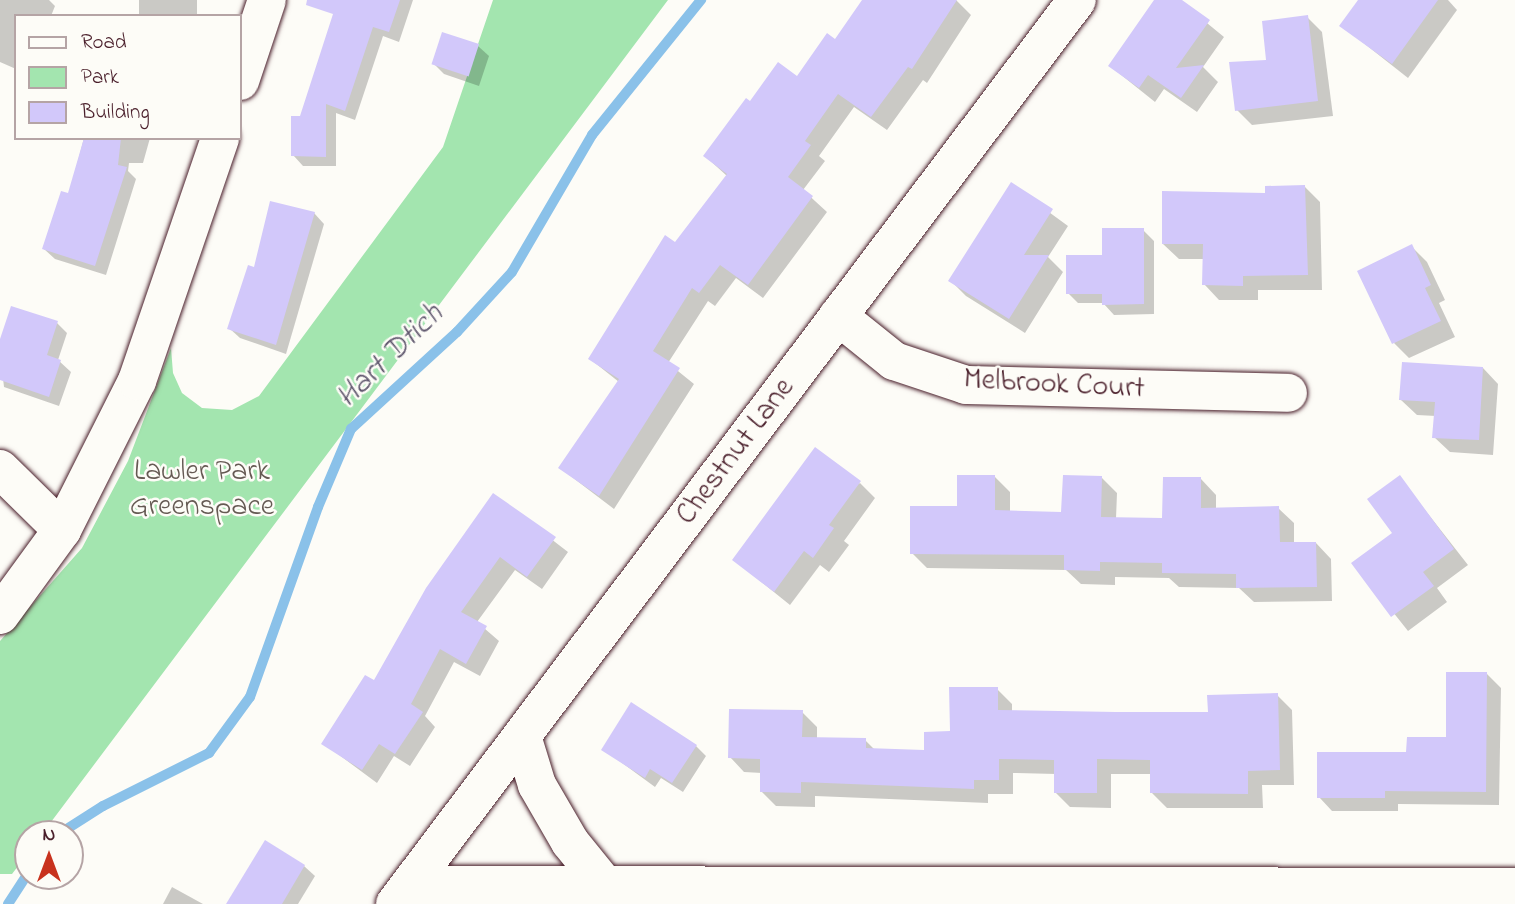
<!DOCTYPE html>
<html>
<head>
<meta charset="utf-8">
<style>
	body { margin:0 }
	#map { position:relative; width:1515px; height:904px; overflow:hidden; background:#fdfcf7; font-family:"Indie Flower",sans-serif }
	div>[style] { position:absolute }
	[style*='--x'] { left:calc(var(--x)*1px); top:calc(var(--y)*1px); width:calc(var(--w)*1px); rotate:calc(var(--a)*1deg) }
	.green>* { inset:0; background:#a3e5af }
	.shadow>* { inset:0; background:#0003; transform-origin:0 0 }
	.stream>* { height:10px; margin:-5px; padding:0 5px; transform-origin:5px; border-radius:5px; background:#8ac1e9 }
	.building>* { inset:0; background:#d2c8fa; transform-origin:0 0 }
	.roads { filter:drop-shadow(0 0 2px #4a1f2b) drop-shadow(0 0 2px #4a1f2b) }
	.minor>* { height:38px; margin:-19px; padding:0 19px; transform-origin:19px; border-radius:19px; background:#fdfcf7 }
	span { translate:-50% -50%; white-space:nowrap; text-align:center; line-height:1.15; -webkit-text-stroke:5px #fdfcf7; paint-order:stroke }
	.street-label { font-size:30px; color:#4a1f2b }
	.park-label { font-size:30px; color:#655a53 }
	.water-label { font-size:32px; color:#60586e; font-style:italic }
	.legend { position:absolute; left:14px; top:14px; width:228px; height:126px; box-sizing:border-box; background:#fdfcf7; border:2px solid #b5a4a5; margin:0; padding:9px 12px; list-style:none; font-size:21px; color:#4a1f2b }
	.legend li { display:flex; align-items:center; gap:14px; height:35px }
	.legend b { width:35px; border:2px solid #b5a4a5 }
	.north { position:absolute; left:14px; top:820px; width:70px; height:70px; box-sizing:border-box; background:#fdfcf7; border:2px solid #b5a4a5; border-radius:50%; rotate:0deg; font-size:19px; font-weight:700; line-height:28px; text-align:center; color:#4a1f2b }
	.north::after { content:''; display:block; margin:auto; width:24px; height:32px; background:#c8321e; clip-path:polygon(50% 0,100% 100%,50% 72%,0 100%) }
</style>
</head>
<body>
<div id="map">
	<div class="green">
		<i style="clip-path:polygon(493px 0,668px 0,42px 834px,28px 834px,28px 853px,12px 874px,0 874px,0 641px,82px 548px,128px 461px,171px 348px,173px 373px,182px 393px,202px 408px,232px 410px,259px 396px,443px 147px)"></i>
	</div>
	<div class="shadow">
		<i style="clip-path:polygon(0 0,49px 0,55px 6px,51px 16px,16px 16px,16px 69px,0 62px)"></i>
		<i style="left:139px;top:0;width:58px;height:16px"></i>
		<i style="clip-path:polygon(339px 0,413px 0,399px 42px,383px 36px,355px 120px,336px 113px,336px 166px,303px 166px,293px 155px)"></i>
		<i style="clip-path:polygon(864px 0,956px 0,971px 15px,927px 83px,923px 80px,887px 130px,854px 107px,819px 156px,825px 161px,803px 190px,827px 212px,763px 298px,736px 278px,715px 306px,708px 301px,668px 363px,694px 384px,614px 509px,560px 468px,619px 382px,590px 359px,727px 176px,705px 156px,751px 104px,797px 78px,836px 41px)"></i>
		<i style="clip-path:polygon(1156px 0,1179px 0,1224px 37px,1203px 67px,1218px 82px,1197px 112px,1164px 89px,1155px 102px,1110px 66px)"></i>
		<i style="clip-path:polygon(1361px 0,1448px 0,1457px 10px,1408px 78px,1342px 26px)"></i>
		<i style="clip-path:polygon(1307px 17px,1322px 32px,1333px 116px,1252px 125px,1237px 110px)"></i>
		<i style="clip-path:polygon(478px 46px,489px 56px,479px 86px,444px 74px,434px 64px)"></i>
		<i style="clip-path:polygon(84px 138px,150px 138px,143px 163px,129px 163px,128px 171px,136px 179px,106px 275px,55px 259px,44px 249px,69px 195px)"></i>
		<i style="clip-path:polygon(1012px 185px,1068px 226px,1048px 257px,1063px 272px,1025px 333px,966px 296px,951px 281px)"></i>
		<i style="clip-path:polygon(1305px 187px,1320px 202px,1322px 290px,1258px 290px,1258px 300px,1219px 300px,1204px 284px,1204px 259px,1179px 259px,1163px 244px,1267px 195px)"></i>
		<i style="clip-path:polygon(314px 213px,324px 224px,286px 354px,240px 338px,229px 328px,255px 270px)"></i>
		<i style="clip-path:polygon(1143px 230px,1154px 241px,1154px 314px,1114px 315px,1103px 303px,1078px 303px,1068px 293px,1104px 257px)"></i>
		<i style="clip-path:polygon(1412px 247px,1427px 262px,1445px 300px,1439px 303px,1455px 337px,1409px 358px,1394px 343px)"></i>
		<i style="clip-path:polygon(57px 323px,67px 333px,58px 360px,71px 372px,59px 406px,4px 387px,0 353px)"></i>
		<i style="clip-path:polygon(1483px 368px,1498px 384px,1493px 455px,1450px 452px,1434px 437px,1436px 416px,1417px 415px,1401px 400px)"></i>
		<i style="clip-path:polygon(995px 477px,1010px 492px,1010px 513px,1063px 514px,1102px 478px,1117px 493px,1116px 519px,1164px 520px,1201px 479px,1216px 495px,1216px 510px,1278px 508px,1294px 523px,1294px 544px,1316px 543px,1331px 559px,1332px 601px,1254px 602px,1239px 588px,1179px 587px,1169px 578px,1115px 577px,1115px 585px,1081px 584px,1066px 570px,927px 568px,912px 553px)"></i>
		<i style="clip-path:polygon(1400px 478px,1468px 565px,1437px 588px,1447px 602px,1408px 631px,1354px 563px,1395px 534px)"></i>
		<i style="clip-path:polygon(860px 483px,875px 498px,844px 541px,849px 545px,829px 572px,820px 565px,790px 605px,734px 560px)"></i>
		<i style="clip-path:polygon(494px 495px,568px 552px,542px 589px,515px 570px,477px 622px,499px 641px,480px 676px,454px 662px,425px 716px,435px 727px,410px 766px,394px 756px,377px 783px,323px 743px,374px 683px)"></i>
		<i style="clip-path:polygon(1487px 674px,1501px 688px,1499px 805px,1398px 804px,1398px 811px,1332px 811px,1319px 797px,1447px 739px)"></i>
		<i style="clip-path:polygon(997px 689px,1012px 704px,1012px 712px,1210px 713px,1277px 695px,1292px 710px,1294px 785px,1262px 785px,1263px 808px,1167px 808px,1152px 793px,1152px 774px,1111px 774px,1111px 808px,1070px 807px,1055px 792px,1056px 774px,1013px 773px,1013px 794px,988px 794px,988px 803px,815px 796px,815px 807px,776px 806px,761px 791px,762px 773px,744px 772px,730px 757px,802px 712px,817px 727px,817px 739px,865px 740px,875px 750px,926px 752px)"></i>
		<i style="clip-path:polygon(696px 746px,706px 756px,683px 792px,661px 778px,655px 787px,603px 749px)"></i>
		<i style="clip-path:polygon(304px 866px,315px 876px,298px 904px,246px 904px)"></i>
		<i style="clip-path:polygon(172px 887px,203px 904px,163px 904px)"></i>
	</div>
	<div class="stream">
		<i style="--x:59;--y:834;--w:52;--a:-32.5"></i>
		<i style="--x:103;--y:806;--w:119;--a:-26.6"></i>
		<i style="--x:209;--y:753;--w:69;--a:-53.8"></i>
		<i style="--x:250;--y:697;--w:202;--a:-70.3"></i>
		<i style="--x:318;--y:507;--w:85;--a:-67.1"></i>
		<i style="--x:351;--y:429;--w:144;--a:-42.5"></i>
		<i style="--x:457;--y:332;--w:81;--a:-47.5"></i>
		<i style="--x:512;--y:272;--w:159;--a:-59.7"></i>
		<i style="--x:592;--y:135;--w:174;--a:-51.1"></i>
		<i style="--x:8;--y:904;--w:37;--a:-57"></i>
	</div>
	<div class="building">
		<i style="clip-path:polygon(307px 0,400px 0,389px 32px,373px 27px,345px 111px,326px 104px,326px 157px,291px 156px,291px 116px,300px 116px,333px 14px,306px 5px)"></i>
		<i style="clip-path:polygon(862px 0,957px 0,912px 69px,908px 67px,871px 117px,838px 94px,805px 141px,811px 145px,788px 177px,813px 196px,748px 285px,720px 265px,699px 293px,692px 288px,653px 351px,680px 368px,599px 496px,558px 468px,619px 379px,588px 359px,665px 235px,675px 242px,727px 174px,703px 156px,746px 98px,750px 101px,778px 62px,797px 76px,827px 33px,835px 39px)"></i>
		<i style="clip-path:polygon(1154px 0,1182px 0,1210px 20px,1176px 68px,1204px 65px,1181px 98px,1148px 75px,1139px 88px,1108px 66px)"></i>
		<i style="clip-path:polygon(1358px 0,1438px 0,1392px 64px,1339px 26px)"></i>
		<i style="clip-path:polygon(1308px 15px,1318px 101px,1235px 111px,1229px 62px,1266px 60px,1262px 21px)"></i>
		<i style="left:442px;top:32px;width:39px;height:34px;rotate:18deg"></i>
		<i style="clip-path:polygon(84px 138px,121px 138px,118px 165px,127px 167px,95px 266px,42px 249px,61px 191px,68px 193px)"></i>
		<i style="clip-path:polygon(1011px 182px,1053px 209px,1024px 255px,1049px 255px,1009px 319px,948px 281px)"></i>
		<i style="clip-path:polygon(1305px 185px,1308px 275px,1243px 276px,1243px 286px,1202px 285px,1203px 244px,1162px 244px,1162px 191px,1265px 193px,1265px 186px)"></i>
		<i style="clip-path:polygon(270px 201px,315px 212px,276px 345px,227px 329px,248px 265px,254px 267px)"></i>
		<i style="clip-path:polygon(1102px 228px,1144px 228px,1144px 304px,1102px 305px,1102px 294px,1066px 294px,1066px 255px,1102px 255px)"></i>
		<i style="clip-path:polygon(1412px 244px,1431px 285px,1425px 288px,1441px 321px,1392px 344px,1357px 271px)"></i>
		<i style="clip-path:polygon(11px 306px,58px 321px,47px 355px,61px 360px,49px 397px,0 380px,0 339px)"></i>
		<i style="clip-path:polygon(1402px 362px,1483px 367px,1479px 440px,1432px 438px,1435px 402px,1399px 400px)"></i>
		<i style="clip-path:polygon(815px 447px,861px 481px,829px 525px,834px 528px,813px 558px,804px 551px,774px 592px,732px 560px)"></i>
		<i style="clip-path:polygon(957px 475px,995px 475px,995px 510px,1061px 512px,1063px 475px,1102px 476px,1101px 517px,1162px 518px,1163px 477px,1201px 477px,1201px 508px,1279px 506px,1280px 542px,1316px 542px,1317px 587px,1236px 588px,1236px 574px,1162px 573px,1162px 563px,1100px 562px,1100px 571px,1064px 570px,1064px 555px,910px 554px,910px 506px,957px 506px)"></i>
		<i style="clip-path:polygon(1400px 475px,1454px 549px,1423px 572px,1434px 586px,1391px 617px,1351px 563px,1392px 533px,1367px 499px)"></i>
		<i style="clip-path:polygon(493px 493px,556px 537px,527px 577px,500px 557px,461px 612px,487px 626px,466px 664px,440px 649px,411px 704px,423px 712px,395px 754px,379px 744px,362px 770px,321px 744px,365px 675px,374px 680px,426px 588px)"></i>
		<i style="clip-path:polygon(1446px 672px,1487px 672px,1486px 792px,1385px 791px,1385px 798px,1317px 798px,1317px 752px,1406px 752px,1407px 737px,1446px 737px)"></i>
		<i style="clip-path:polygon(949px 687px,998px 687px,998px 710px,1116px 712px,1208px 712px,1207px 695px,1278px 693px,1280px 770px,1248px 771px,1248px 794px,1150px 793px,1150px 760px,1097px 759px,1097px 793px,1054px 793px,1054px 760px,999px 759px,999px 780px,974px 780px,974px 789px,801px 782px,801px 793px,760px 792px,760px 759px,728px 758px,729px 709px,803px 710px,802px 737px,866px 738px,866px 748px,924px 750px,924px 732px,950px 731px)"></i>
		<i style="clip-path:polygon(631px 702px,697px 745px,672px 783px,650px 769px,645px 778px,601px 750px)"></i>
		<i style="clip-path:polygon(265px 840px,305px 865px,282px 904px,226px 904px)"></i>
	</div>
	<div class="roads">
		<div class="minor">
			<i style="--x:240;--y:81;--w:85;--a:-71.6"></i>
			<i style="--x:838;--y:316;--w:72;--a:38.8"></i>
			<i style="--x:894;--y:361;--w:76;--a:18.4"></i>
			<i style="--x:966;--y:385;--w:322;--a:1.4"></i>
			<i style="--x:0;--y:469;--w:87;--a:44.5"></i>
			<i style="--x:0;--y:615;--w:105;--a:-53.9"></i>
			<i style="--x:62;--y:530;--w:167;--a:-63.3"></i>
			<i style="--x:137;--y:381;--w:257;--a:-71.1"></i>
			<i style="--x:522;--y:736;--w:51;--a:73"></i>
			<i style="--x:537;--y:785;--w:66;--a:59.9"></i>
			<i style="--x:570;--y:842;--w:55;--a:50.9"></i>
			<i style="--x:410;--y:885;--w:1105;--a:0.1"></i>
			<i style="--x:395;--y:904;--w:1132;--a:-52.97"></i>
		</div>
	</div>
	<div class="street-label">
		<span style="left:1054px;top:385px;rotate:3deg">Melbrook Court</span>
		<span style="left:736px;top:452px;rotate:-53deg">Chestnut Lane</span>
	</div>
	<div class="park-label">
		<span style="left:202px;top:489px">Lawler Park<br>Greenspace</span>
	</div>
	<div class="water-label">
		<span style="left:391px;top:357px;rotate:-44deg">Hart Dtich</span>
	</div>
	<ul class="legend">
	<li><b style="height:9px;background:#fdfcf7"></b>Road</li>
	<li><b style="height:19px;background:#a3e5af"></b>Park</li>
	<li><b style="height:19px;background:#d2c8fa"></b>Building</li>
	</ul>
	<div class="north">N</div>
</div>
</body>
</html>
